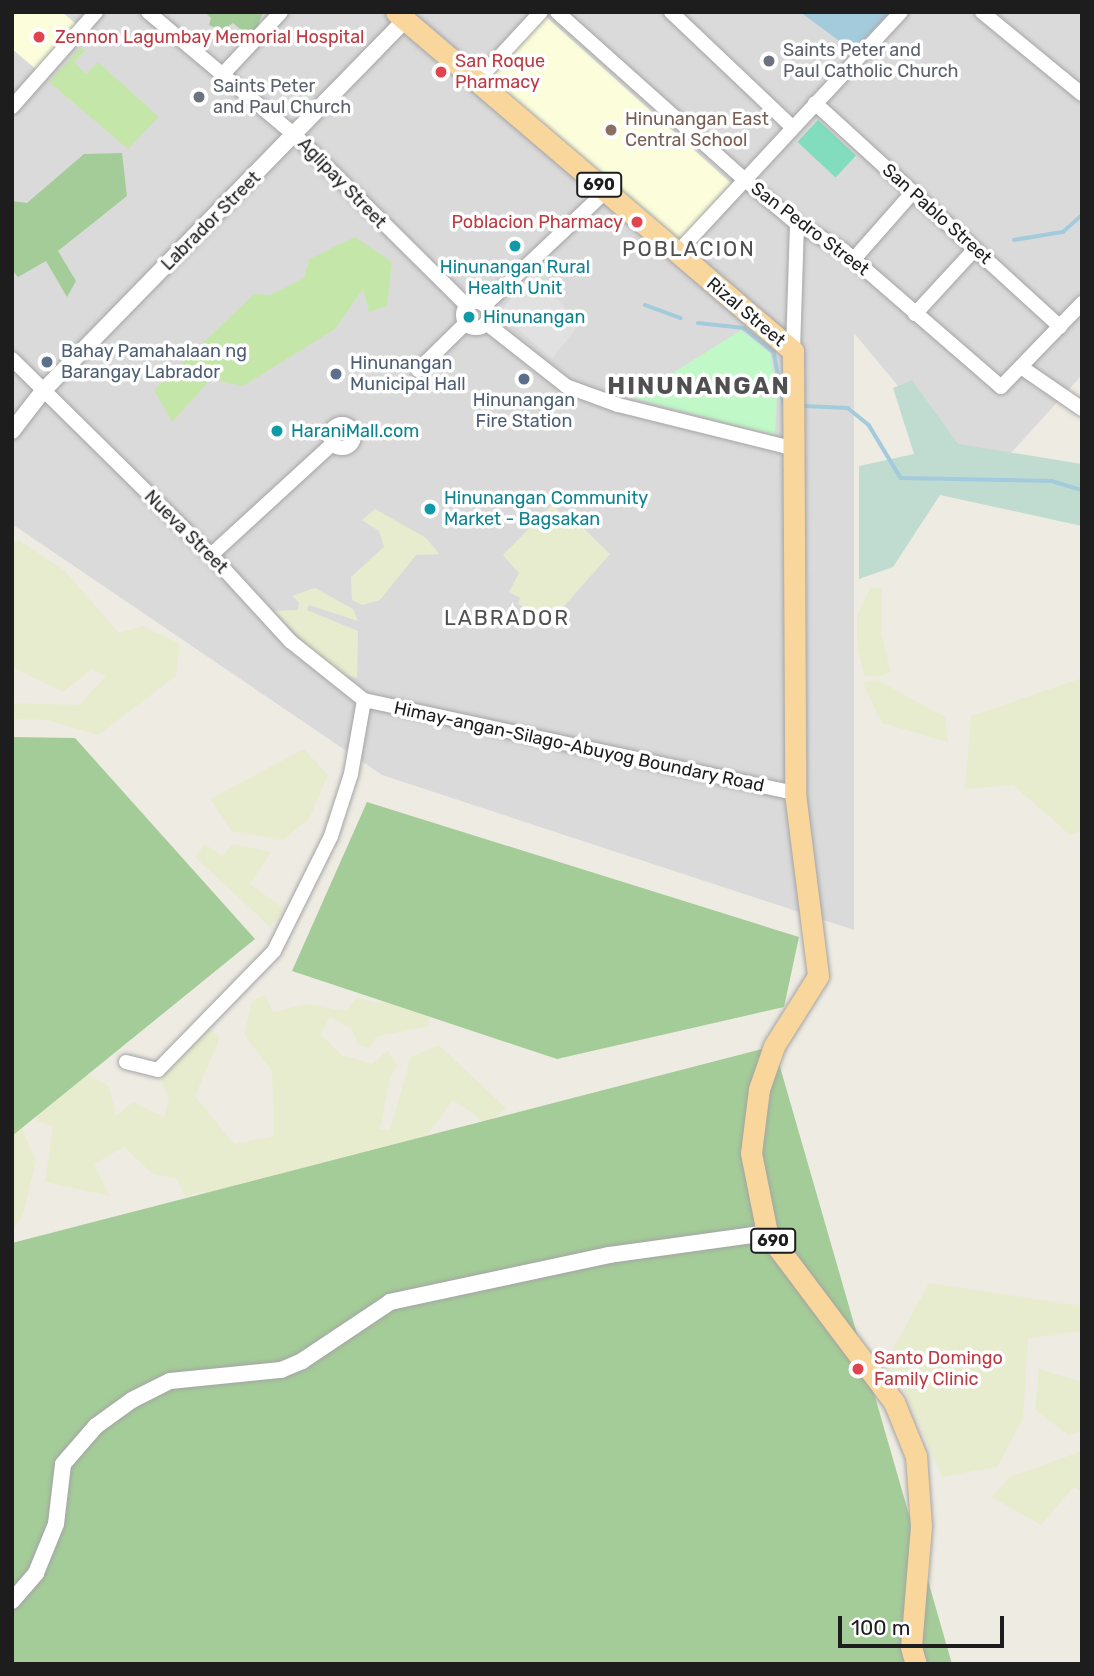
<!DOCTYPE html>
<html>
<head>
<meta charset="utf-8">
<style>
	body { margin:0 }
	#map { position:relative; width:1094px; height:1676px; overflow:hidden; background:#eeebe3; font-family:Rubik,sans-serif }
	div>[style] { position:absolute }
	[style*='--x'] { left:calc(var(--x)*1px); top:calc(var(--y)*1px); width:calc(var(--w)*1px); rotate:calc(var(--a)*1deg) }
	.residential>* { inset:0; background:#dbdada }
	.education>* { inset:0; background:#fcfedb; transform-origin:0 0 }
	.farmland>* { inset:0; background:#e8ecce }
	.grass>* { inset:0; background:#c4e7a9 }
	.forest>* { inset:0; background:#a4cc98 }
	.wetland>* { inset:0; background:#c0dcd0 }
	.park>* { inset:0; background:#c0f8c7 }
	.pitch>* { inset:0; background:#82dcbe; transform-origin:0 0 }
	.parking>* { inset:0; background:#e1e1e1 }
	.water>* { inset:0; background:#a4cbdb }
	.stream>* { height:3.5px; margin:-1.75px; padding:0 1.75px; transform-origin:1.75px; border-radius:1.75px; background:#a4cbdb }
	.roads { filter:drop-shadow(0 0 2px #a4a4a4) drop-shadow(0 0 2px #a4a4a4) }
	.minor>* { height:14px; margin:-7px; padding:0 7px; transform-origin:7px; border-radius:7px; background:#fff }
	.minor>.ring { margin:-7px; padding:0; box-sizing:content-box; background:none; border:14px solid #fff; border-radius:50% }
	.tertiary>* { height:16px; margin:-8px; padding:0 8px; transform-origin:8px; border-radius:8px; background:#fff }
	.primary>* { height:21px; margin:-10.5px; padding:0 10.5px; transform-origin:10.5px; border-radius:10.5px; background:#f9d69c }
	.dots>* { width:19px; height:19px; translate:-50% -50%; box-sizing:border-box; border:4px solid #fff; border-radius:50% }
	span { translate:-50% -50%; white-space:nowrap; text-align:center; line-height:1.15; -webkit-text-stroke:7px #fff; paint-order:stroke }
	.shield-label span { padding:2px 5px; background:#fff; border:2px solid; border-radius:5px; -webkit-text-stroke-width:0 }
	.shield-label { font-size:16px; color:#1d1d1d; font-weight:700 }
	.health-label { font-size:18px; color:#be3a42 }
	.left { translate:0 -50%; text-align:left }
	.right { translate:-100% -50%; text-align:right }
	.worship-label { font-size:18px; color:#5b616d }
	.education-label { font-size:18px; color:#785e54 }
	.street-label { font-size:18px; color:#1d1d1d }
	.culture-label { font-size:18px; color:#0d838f }
	.service-label { font-size:18px; color:#4e5e75 }
	.quarter-label { font-size:21px; color:#505050; letter-spacing:2px }
	.district-label { font-size:24px; color:#505050; font-weight:700; letter-spacing:2px }
	.frame { position:absolute; inset:0; border:14px solid #1d1d1d; pointer-events:none }
	.scale { position:absolute; left:838px; top:1616px; width:166px; height:32px; box-sizing:border-box; border:4px solid #1d1d1d; border-top:0; padding-left:9px; font-size:21px; line-height:24px; white-space:nowrap; color:#1d1d1d; -webkit-text-stroke:5px #fff; paint-order:stroke }
</style>
</head>
<body>
<div id="map">
	<div class="residential">
		<i style="clip-path:polygon(12px 12px,1082px 12px,1082px 375px,981px 486px,854px 333px,854px 930px,382px 775px,12px 524px)"></i>
	</div>
	<div class="education">
		<i style="clip-path:polygon(12px 12px,62px 12px,76px 24px,37px 70px,12px 49px)"></i>
		<i style="left:543px;top:14px;width:253px;height:84px;rotate:42deg"></i>
	</div>
	<div class="farmland">
		<i style="clip-path:polygon(553px 504px,572px 527px,578px 523px,610px 554px,551px 621px,518px 604px,520px 598px,509px 592px,519px 573px,503px 555px)"></i>
		<i style="clip-path:polygon(375px 509px,426px 538px,439px 554px,416px 555px,380px 600px,362px 605px,352px 600px,351px 577px,384px 547px,379px 531px,362px 520px)"></i>
		<i style="clip-path:polygon(19px 540px,65px 571px,119px 633px,143px 626px,180px 644px,176px 676px,98px 735px,48px 720px,12px 719px,12px 703px,79px 705px,106px 676px,92px 669px,63px 692px,12px 667px,12px 544px)"></i>
		<i style="clip-path:polygon(315px 588px,353px 609px,358px 621px,309px 605px,307px 610px,358px 631px,357px 678px,345px 675px,314px 652px,274px 611px,298px 610px,299px 602px,292px 596px)"></i>
		<i style="clip-path:polygon(870px 588px,882px 588px,881px 632px,891px 672px,876px 677px,864px 676px,857px 646px,857px 615px)"></i>
		<i style="clip-path:polygon(1082px 678px,1082px 830px,1070px 835px,1013px 785px,965px 789px,971px 716px)"></i>
		<i style="clip-path:polygon(877px 680px,945px 717px,948px 742px,882px 723px,863px 683px)"></i>
		<i style="clip-path:polygon(304px 749px,328px 775px,309px 819px,283px 840px,231px 831px,210px 799px)"></i>
		<i style="clip-path:polygon(205px 844px,222px 856px,233px 844px,271px 852px,250px 884px,285px 909px,270px 927px,195px 857px)"></i>
		<i style="clip-path:polygon(409px 992px,436px 1001px,427px 1027px,377px 1036px,369px 1048px,359px 1045px,351px 1029px,330px 1017px,321px 1035px,342px 1055px,372px 1064px,388px 1050px,397px 1066px,390px 1078px,380px 1129px,390px 1130px,411px 1057px,439px 1045px,506px 1108px,488px 1124px,453px 1100px,392px 1183px,216px 1203px,204px 1191px,185px 1197px,176px 1178px,154px 1175px,124px 1147px,94px 1164px,110px 1196px,45px 1182px,53px 1127px,38px 1121px,31px 1091px,52px 1056px,109px 1086px,116px 1115px,133px 1102px,164px 1117px,169px 1099px,159px 1076px,209px 1029px,220px 1038px,195px 1096px,234px 1144px,274px 1136px,272px 1071px,244px 1035px,252px 1001px,265px 994px,273px 1012px,307px 1004px,346px 1011px,357px 997px,376px 1003px)"></i>
		<i style="clip-path:polygon(19px 1121px,36px 1161px,22px 1218px,12px 1230px,12px 1125px)"></i>
		<i style="clip-path:polygon(929px 1283px,1082px 1306px,1082px 1331px,1028px 1338px,1023px 1419px,997px 1467px,942px 1477px,904px 1390px,884px 1365px)"></i>
		<i style="clip-path:polygon(1039px 1369px,1082px 1382px,1082px 1431px,1068px 1435px,1035px 1410px)"></i>
		<i style="clip-path:polygon(1082px 1451px,1082px 1492px,1074px 1487px,1041px 1525px,991px 1497px,1010px 1477px)"></i>
	</div>
	<div class="grass">
		<i style="clip-path:polygon(81px 47px,85px 51px,74px 62px,86px 74px,98px 62px,159px 117px,128px 149px,49px 82px)"></i>
		<i style="clip-path:polygon(355px 237px,392px 262px,387px 306px,369px 312px,363px 289px,335px 329px,243px 386px,211px 379px,172px 422px,154px 390px,254px 294px,270px 295px,304px 278px,309px 259px)"></i>
	</div>
	<div class="forest">
		<i style="clip-path:polygon(205px 12px,263px 12px,257px 28px,246px 34px,233px 23px,222px 31px,209px 25px,211px 18px)"></i>
		<i style="clip-path:polygon(122px 153px,127px 196px,58px 251px,76px 281px,67px 297px,46px 261px,18px 277px,12px 270px,12px 201px,27px 203px,84px 154px)"></i>
		<i style="clip-path:polygon(12px 737px,75px 738px,255px 939px,12px 1136px)"></i>
		<i style="clip-path:polygon(367px 802px,799px 937px,784px 1007px,557px 1059px,292px 971px)"></i>
		<i style="clip-path:polygon(774px 1046px,952px 1664px,12px 1664px,12px 1243px)"></i>
	</div>
	<div class="wetland">
		<i style="clip-path:polygon(912px 380px,958px 444px,1082px 464px,1082px 526px,940px 495px,893px 567px,859px 579px,859px 466px,914px 454px,893px 388px)"></i>
	</div>
	<div class="park">
		<i style="clip-path:polygon(741px 330px,770px 353px,777px 394px,775px 435px,633px 398px)"></i>
	</div>
	<div class="pitch">
		<i style="left:818px;top:120px;width:52px;height:30px;rotate:43deg"></i>
	</div>
	<div class="parking">
		<i style="clip-path:polygon(532px 272px,580px 323px,552px 359px,500px 313px)"></i>
	</div>
	<div class="water">
		<i style="clip-path:polygon(800px 12px,890px 12px,853px 51px)"></i>
	</div>
	<div class="stream">
		<i style="--x:1014;--y:240;--w:50;--a:-9.3"></i>
		<i style="--x:1063;--y:232;--w:25;--a:-42"></i>
		<i style="--x:645;--y:305;--w:38;--a:20"></i>
		<i style="--x:698;--y:323;--w:46;--a:6.2"></i>
		<i style="--x:744;--y:328;--w:38;--a:39"></i>
		<i style="--x:774;--y:352;--w:54;--a:79.3"></i>
		<i style="--x:804;--y:406;--w:44;--a:2.6"></i>
		<i style="--x:848;--y:408;--w:27;--a:39"></i>
		<i style="--x:869;--y:425;--w:62;--a:58.9"></i>
		<i style="--x:901;--y:478;--w:151;--a:1.1"></i>
		<i style="--x:1052;--y:481;--w:31;--a:17"></i>
	</div>
	<div class="roads">
		<div class="minor">
			<i style="--x:148;--y:12;--w:193;--a:40"></i>
			<i style="--x:296;--y:136;--w:240;--a:44.8"></i>
			<i style="--x:557;--y:12;--w:251;--a:41.8"></i>
			<i style="--x:744;--y:179;--w:70;--a:40.3"></i>
			<i style="--x:797;--y:224;--w:53;--a:29.5"></i>
			<i style="--x:843;--y:250;--w:209;--a:40.9"></i>
			<i style="--x:1001;--y:387;--w:117;--a:-46"></i>
			<i style="--x:671;--y:12;--w:167;--a:43.5"></i>
			<i style="--x:982;--y:12;--w:129;--a:39.4"></i>
			<i style="--x:224;--y:73;--w:83;--a:-46.9"></i>
			<i style="--x:477;--y:81;--w:94;--a:-47.2"></i>
			<i style="--x:815;--y:103;--w:332;--a:42.4"></i>
			<i style="--x:12;--y:107;--w:127;--a:-48.5"></i>
			<i style="--x:677;--y:253;--w:329;--a:-47.1"></i>
			<i style="--x:854;--y:259;--w:89;--a:-48.6"></i>
			<i class="ring" style="left:463px;top:302px;width:12px;height:12px"></i>
			<i style="--x:485;--y:305;--w:166;--a:-43.3"></i>
			<i style="--x:915;--y:314;--w:88;--a:-47.3"></i>
			<i style="--x:486;--y:323;--w:102;--a:38.2"></i>
			<i style="--x:566;--y:386;--w:55;--a:20.1"></i>
			<i style="--x:618;--y:405;--w:179;--a:13.9"></i>
			<i style="--x:793;--y:351;--w:127;--a:-88.2"></i>
			<i style="--x:12;--y:359;--w:279;--a:44.6"></i>
			<i style="--x:211;--y:555;--w:117;--a:47.4"></i>
			<i style="--x:290;--y:641;--w:95;--a:38.6"></i>
			<i style="--x:364;--y:700;--w:441;--a:12.2"></i>
			<i style="--x:1021;--y:367;--w:74;--a:34.5"></i>
			<i style="--x:418;--y:370;--w:66;--a:-44.4"></i>
			<i class="ring" style="left:330px;top:424px;width:10px;height:10px"></i>
			<i style="--x:211;--y:555;--w:163;--a:-42.5"></i>
			<i style="--x:126;--y:1062;--w:33;--a:14"></i>
			<i style="--x:158;--y:1070;--w:166;--a:-45.7"></i>
			<i style="--x:274;--y:951;--w:128;--a:-63.6"></i>
			<i style="--x:331;--y:836;--w:65;--a:-72.1"></i>
			<i style="--x:351;--y:774;--w:75;--a:-80"></i>
		</div>
		<div class="tertiary">
			<i style="--x:12;--y:431;--w:51;--a:-52.2"></i>
			<i style="--x:43;--y:391;--w:518;--a:-45.7"></i>
			<i style="--x:12;--y:1601;--w:37;--a:-49"></i>
			<i style="--x:36;--y:1573;--w:53;--a:-67.8"></i>
			<i style="--x:56;--y:1524;--w:60;--a:-83.3"></i>
			<i style="--x:63;--y:1464;--w:50;--a:-49"></i>
			<i style="--x:96;--y:1426;--w:44;--a:-35.8"></i>
			<i style="--x:132;--y:1400;--w:42;--a:-26.6"></i>
			<i style="--x:170;--y:1381;--w:112;--a:-5.7"></i>
			<i style="--x:281;--y:1370;--w:23;--a:-23"></i>
			<i style="--x:302;--y:1361;--w:106;--a:-33.8"></i>
			<i style="--x:390;--y:1302;--w:224;--a:-12.1"></i>
			<i style="--x:609;--y:1255;--w:160;--a:-7.9"></i>
		</div>
		<div class="primary">
			<i style="--x:396;--y:12;--w:522;--a:40.49"></i>
			<i style="--x:793;--y:351;--w:442;--a:89.7"></i>
			<i style="--x:795;--y:793;--w:184;--a:82.8"></i>
			<i style="--x:818;--y:976;--w:83;--a:122.2"></i>
			<i style="--x:774;--y:1046;--w:46;--a:109.2"></i>
			<i style="--x:759;--y:1089;--w:64;--a:97.1"></i>
			<i style="--x:751;--y:1153;--w:82;--a:78.7"></i>
			<i style="--x:767;--y:1233;--w:211;--a:53.1"></i>
			<i style="--x:894;--y:1402;--w:58;--a:67.8"></i>
			<i style="--x:916;--y:1456;--w:70;--a:85.9"></i>
			<i style="--x:921;--y:1526;--w:121;--a:94.7"></i>
			<i style="--x:911;--y:1647;--w:18;--a:74"></i>
		</div>
	</div>
	<div class="dots">
		<i style="left:39px;top:37px;background:#e0444e"></i>
		<i style="left:769px;top:61px;background:#6b7280"></i>
		<i style="left:441px;top:72px;background:#e0444e"></i>
		<i style="left:199px;top:97px;background:#6b7280"></i>
		<i style="left:611px;top:130px;background:#8d6e63"></i>
		<i style="left:637px;top:222px;background:#e0444e"></i>
		<i style="left:515px;top:246px;background:#0f9aa8"></i>
		<i style="left:469px;top:317px;background:#0f9aa8"></i>
		<i style="left:47px;top:362px;background:#5c6f8a"></i>
		<i style="left:336px;top:374px;background:#5c6f8a"></i>
		<i style="left:524px;top:379px;background:#5c6f8a"></i>
		<i style="left:277px;top:431px;background:#0f9aa8"></i>
		<i style="left:430px;top:509px;background:#0f9aa8"></i>
		<i style="left:858px;top:1369px;background:#e0444e"></i>
	</div>
	<div class="shield-label">
		<span style="left:599px;top:185px">690</span>
		<span style="left:773px;top:1241px">690</span>
	</div>
	<div class="health-label">
		<span class="left" style="left:55px;top:37px">Zennon Lagumbay Memorial Hospital</span>
		<span class="left" style="left:455px;top:72px">San Roque<br>Pharmacy</span>
		<span class="right" style="left:623px;top:222px">Poblacion Pharmacy</span>
		<span class="left" style="left:874px;top:1369px">Santo Domingo<br>Family Clinic</span>
	</div>
	<div class="worship-label">
		<span class="left" style="left:783px;top:61px">Saints Peter and<br>Paul Catholic Church</span>
		<span class="left" style="left:213px;top:97px">Saints Peter<br>and Paul Church</span>
	</div>
	<div class="education-label">
		<span class="left" style="left:625px;top:130px">Hinunangan East<br>Central School</span>
	</div>
	<div class="street-label">
		<span style="left:342px;top:183px;rotate:46deg">Aglipay Street</span>
		<span style="left:937px;top:214px;rotate:42deg">San Pablo Street</span>
		<span style="left:211px;top:221px;rotate:-45deg">Labrador Street</span>
		<span style="left:810px;top:229px;rotate:37deg">San Pedro Street</span>
		<span style="left:746px;top:312px;rotate:40deg">Rizal Street</span>
		<span style="left:186px;top:532px;rotate:45deg">Nueva Street</span>
		<span style="left:579px;top:747px;rotate:12deg">Himay-angan-Silago-Abuyog Boundary Road</span>
	</div>
	<div class="culture-label">
		<span style="left:515px;top:278px">Hinunangan Rural<br>Health Unit</span>
		<span class="left" style="left:483px;top:317px">Hinunangan</span>
		<span class="left" style="left:291px;top:431px">HaraniMall.com</span>
		<span class="left" style="left:444px;top:509px">Hinunangan Community<br>Market - Bagsakan</span>
	</div>
	<div class="service-label">
		<span class="left" style="left:61px;top:362px">Bahay Pamahalaan ng<br>Barangay Labrador</span>
		<span class="left" style="left:350px;top:374px">Hinunangan<br>Municipal Hall</span>
		<span style="left:524px;top:411px">Hinunangan<br>Fire Station</span>
	</div>
	<div class="quarter-label">
		<span style="left:689px;top:249px">POBLACION</span>
		<span style="left:507px;top:618px">LABRADOR</span>
	</div>
	<div class="district-label">
		<span style="left:699px;top:387px">HINUNANGAN</span>
	</div>
	<div class="frame"></div>
	<div class="scale">100 m</div>
</div>
</body>
</html>
